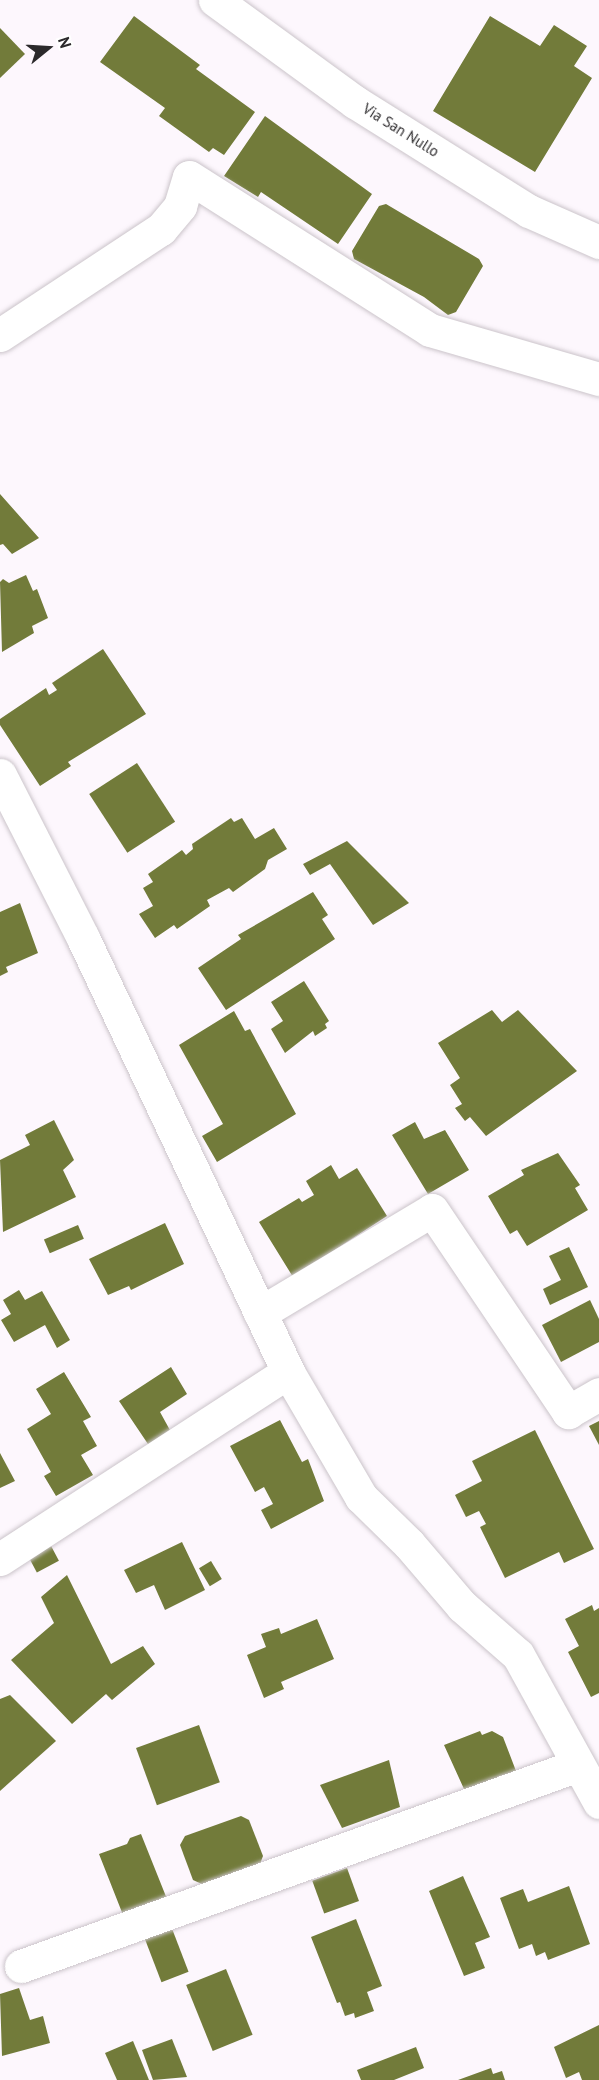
<!DOCTYPE html>
<html>
<head>
<meta charset="utf-8">
<style>
	body { margin:0 }
	#map { position:relative; width:599px; height:2080px; overflow:hidden; background:#fdf7fd; font-family:"PT Sans",sans-serif }
	div>[style] { position:absolute }
	[style*='--x'] { left:calc(var(--x)*1px); top:calc(var(--y)*1px); width:calc(var(--w)*1px); rotate:calc(var(--a)*1deg) }
	.building>* { inset:0; background:#727b3a; transform-origin:0 0 }
	.roads { filter:drop-shadow(0 0 2px #cbc4ca) drop-shadow(0 0 2px #cbc4ca) }
	.minor>* { height:33px; margin:-16.5px; padding:0 16.5px; transform-origin:16.5px; border-radius:16.5px; background:#fff }
	.tertiary>* { height:33px; margin:-16.5px; padding:0 16.5px; transform-origin:16.5px; border-radius:16.5px; background:#fff }
	span { translate:-50% -50%; white-space:nowrap; text-align:center; line-height:1.15; -webkit-text-stroke:4.5px #fff; paint-order:stroke }
	.street-label { font-size:15px; color:#2b292b }
	.north { position:absolute; left:18px; top:18px; width:60px; height:60px; -webkit-text-stroke:4px #fff; paint-order:stroke; rotate:72deg; font-size:16px; font-weight:700; line-height:24px; text-align:center; color:#2b292b }
	.north::after { content:''; display:block; margin:auto; width:21px; height:27px; background:#2b292b; clip-path:polygon(50% 0,100% 100%,50% 72%,0 100%) }
</style>
</head>
<body>
<div id="map">
	<div class="building">
		<i style="clip-path:polygon(134px 16px,200px 65px,196px 69px,255px 112px,224px 155px,213px 148px,209px 152px,159px 116px,165px 108px,100px 62px)"></i>
		<i style="clip-path:polygon(490px 16px,540px 46px,554px 25px,587px 46px,574px 66px,592px 78px,535px 172px,433px 111px)"></i>
		<i style="clip-path:polygon(0 28px,25px 54px,0 78px)"></i>
		<i style="clip-path:polygon(265px 116px,372px 194px,338px 244px,261px 192px,258px 197px,224px 176px)"></i>
		<i style="clip-path:polygon(386px 204px,479px 259px,483px 266px,456px 312px,448px 315px,424px 297px,354px 259px,352px 251px,379px 206px)"></i>
		<i style="clip-path:polygon(0 494px,39px 538px,12px 554px,3px 544px,0 545px)"></i>
		<i style="clip-path:polygon(26px 575px,33px 591px,37px 589px,48px 618px,32px 626px,34px 633px,2px 652px,0 582px,3px 579px,9px 583px)"></i>
		<i style="clip-path:polygon(103px 649px,146px 714px,68px 762px,71px 766px,40px 786px,0 725px,0 719px,46px 688px,49px 695px,57px 690px,52px 683px)"></i>
		<i style="left:137px;top:763px;width:70px;height:57px;rotate:57deg"></i>
		<i style="clip-path:polygon(231px 818px,234px 822px,242px 818px,255px 839px,274px 828px,287px 849px,268px 860px,265px 869px,233px 892px,229px 888px,207px 900px,210px 906px,177px 929px,174px 925px,155px 938px,139px 914px,153px 906px,143px 888px,153px 882px,148px 874px,182px 850px,186px 855px,193px 849px,192px 844px)"></i>
		<i style="clip-path:polygon(347px 841px,409px 903px,373px 925px,330px 864px,310px 875px,303px 864px)"></i>
		<i style="clip-path:polygon(313px 892px,328px 915px,322px 919px,335px 939px,226px 1010px,198px 968px,241px 939px,238px 935px)"></i>
		<i style="clip-path:polygon(20px 903px,38px 953px,6px 967px,8px 972px,0 976px,0 912px)"></i>
		<i style="clip-path:polygon(304px 981px,329px 1021px,325px 1024px,327px 1028px,315px 1036px,313px 1031px,285px 1053px,271px 1029px,283px 1021px,271px 1002px)"></i>
		<i style="clip-path:polygon(492px 1010px,502px 1022px,518px 1010px,577px 1071px,486px 1136px,470px 1117px,465px 1121px,455px 1108px,462px 1104px,450px 1085px,460px 1078px,438px 1043px)"></i>
		<i style="clip-path:polygon(234px 1011px,245px 1031px,250px 1029px,296px 1114px,217px 1162px,202px 1136px,223px 1124px,179px 1045px)"></i>
		<i style="clip-path:polygon(54px 1120px,74px 1160px,63px 1170px,76px 1197px,3px 1232px,0 1160px,30px 1145px,25px 1135px)"></i>
		<i style="clip-path:polygon(415px 1122px,424px 1139px,445px 1130px,469px 1170px,428px 1194px,392px 1135px)"></i>
		<i style="clip-path:polygon(558px 1153px,580px 1185px,575px 1188px,588px 1210px,527px 1246px,517px 1230px,510px 1234px,488px 1196px,524px 1175px,521px 1170px)"></i>
		<i style="clip-path:polygon(331px 1165px,339px 1179px,357px 1168px,387px 1216px,293px 1277px,259px 1222px,299px 1198px,302px 1202px,314px 1195px,306px 1181px)"></i>
		<i style="clip-path:polygon(165px 1223px,184px 1264px,131px 1290px,129px 1286px,108px 1295px,89px 1259px)"></i>
		<i style="left:78px;top:1225px;width:15px;height:37px;rotate:67deg"></i>
		<i style="clip-path:polygon(569px 1247px,588px 1287px,550px 1305px,543px 1289px,561px 1280px,549px 1256px)"></i>
		<i style="clip-path:polygon(19px 1290px,25px 1300px,42px 1291px,70px 1340px,57px 1348px,45px 1325px,14px 1342px,1px 1320px,11px 1314px,3px 1300px)"></i>
		<i style="clip-path:polygon(590px 1300px,599px 1319px,599px 1342px,561px 1362px,542px 1325px)"></i>
		<i style="clip-path:polygon(171px 1367px,187px 1394px,160px 1412px,171px 1432px,150px 1447px,119px 1401px)"></i>
		<i style="clip-path:polygon(64px 1372px,91px 1417px,83px 1421px,97px 1446px,81px 1455px,93px 1475px,56px 1496px,44px 1476px,51px 1472px,27px 1429px,51px 1414px,36px 1389px)"></i>
		<i style="clip-path:polygon(280px 1420px,302px 1462px,308px 1459px,324px 1501px,271px 1529px,261px 1510px,273px 1504px,264px 1487px,255px 1492px,230px 1446px)"></i>
		<i style="clip-path:polygon(599px 1421px,599px 1445px,589px 1426px)"></i>
		<i style="clip-path:polygon(535px 1430px,594px 1549px,564px 1563px,559px 1552px,505px 1578px,480px 1527px,486px 1524px,479px 1511px,466px 1517px,455px 1495px,482px 1481px,472px 1461px)"></i>
		<i style="clip-path:polygon(0 1453px,15px 1481px,0 1488px)"></i>
		<i style="clip-path:polygon(182px 1542px,205px 1590px,165px 1610px,154px 1585px,136px 1593px,124px 1570px)"></i>
		<i style="left:50px;top:1544px;width:19px;height:25px;rotate:62deg"></i>
		<i style="left:211px;top:1561px;width:21px;height:14px;rotate:59deg"></i>
		<i style="clip-path:polygon(67px 1575px,111px 1664px,143px 1646px,155px 1664px,112px 1700px,106px 1694px,72px 1724px,11px 1660px,54px 1623px,41px 1597px)"></i>
		<i style="clip-path:polygon(592px 1605px,594px 1611px,599px 1608px,599px 1693px,591px 1697px,568px 1652px,579px 1646px,565px 1619px)"></i>
		<i style="clip-path:polygon(317px 1619px,334px 1659px,281px 1682px,284px 1689px,264px 1698px,247px 1655px,266px 1647px,261px 1634px,279px 1628px,281px 1634px)"></i>
		<i style="clip-path:polygon(10px 1695px,56px 1741px,0 1791px,0 1699px)"></i>
		<i style="left:199px;top:1725px;width:61px;height:67px;rotate:70deg"></i>
		<i style="clip-path:polygon(480px 1731px,482px 1735px,492px 1731px,503px 1737px,516px 1771px,497px 1777px,501px 1786px,469px 1800px,444px 1745px)"></i>
		<i style="clip-path:polygon(389px 1760px,400px 1807px,342px 1828px,320px 1785px)"></i>
		<i style="clip-path:polygon(241px 1816px,249px 1820px,263px 1856px,260px 1864px,204px 1885px,193px 1880px,180px 1845px,185px 1836px)"></i>
		<i style="clip-path:polygon(141px 1834px,169px 1904px,125px 1920px,99px 1854px,127px 1844px,130px 1838px)"></i>
		<i style="left:347px;top:1868px;width:35px;height:37px;rotate:70deg"></i>
		<i style="clip-path:polygon(463px 1876px,490px 1937px,475px 1943px,485px 1968px,464px 1976px,429px 1891px)"></i>
		<i style="clip-path:polygon(569px 1886px,590px 1944px,548px 1960px,545px 1952px,536px 1956px,532px 1944px,519px 1949px,500px 1898px,523px 1889px,528px 1902px)"></i>
		<i style="clip-path:polygon(356px 1919px,382px 1986px,367px 1992px,374px 2011px,355px 2018px,354px 2013px,345px 2016px,340px 2002px,337px 2003px,311px 1937px)"></i>
		<i style="left:171px;top:1926px;width:49px;height:29px;rotate:69deg"></i>
		<i style="left:226px;top:1969px;width:71px;height:43px;rotate:68deg"></i>
		<i style="clip-path:polygon(19px 1988px,30px 2020px,43px 2016px,50px 2043px,2px 2056px,0 1994px)"></i>
		<i style="clip-path:polygon(599px 2025px,599px 2080px,582px 2080px,579px 2072px,566px 2078px,554px 2047px)"></i>
		<i style="clip-path:polygon(172px 2039px,187px 2077px,153px 2080px,142px 2050px)"></i>
		<i style="clip-path:polygon(133px 2041px,149px 2080px,117px 2080px,105px 2053px)"></i>
		<i style="clip-path:polygon(416px 2047px,424px 2068px,394px 2080px,361px 2080px,357px 2070px)"></i>
		<i style="clip-path:polygon(491px 2068px,493px 2074px,502px 2071px,505px 2080px,458px 2080px)"></i>
	</div>
	<div class="roads">
		<div class="minor">
			<i style="--x:0;--y:335;--w:193;--a:-33.4"></i>
			<i style="--x:161;--y:229;--w:30;--a:-50"></i>
			<i style="--x:180;--y:206;--w:30;--a:-73"></i>
			<i style="--x:189;--y:177;--w:285;--a:32.4"></i>
			<i style="--x:430;--y:330;--w:176;--a:16.2"></i>
			<i style="--x:0;--y:775;--w:183;--a:63"></i>
			<i style="--x:83;--y:938;--w:480;--a:64.7"></i>
			<i style="--x:288;--y:1372;--w:145;--a:59.7"></i>
			<i style="--x:361;--y:1497;--w:67;--a:44.4"></i>
			<i style="--x:409;--y:1544;--w:82;--a:49.5"></i>
			<i style="--x:462;--y:1606;--w:74;--a:41.2"></i>
			<i style="--x:518;--y:1655;--w:168;--a:61.1"></i>
			<i style="--x:260;--y:1313;--w:200;--a:-30.9"></i>
			<i style="--x:432;--y:1210;--w:244;--a:56"></i>
			<i style="--x:568;--y:1412;--w:36;--a:-30"></i>
			<i style="--x:0;--y:1559;--w:343;--a:-33"></i>
			<i style="--x:21;--y:1966;--w:592;--a:-19.84"></i>
		</div>
		<div class="tertiary">
			<i style="--x:215;--y:0;--w:173;--a:36.1"></i>
			<i style="--x:355;--y:102;--w:205;--a:32.1"></i>
			<i style="--x:529;--y:211;--w:77;--a:23.9"></i>
		</div>
	</div>
	<div class="street-label">
		<span style="left:401px;top:130px;rotate:32deg">Via San Nullo</span>
	</div>
	<div class="north">N</div>
</div>
</body>
</html>
